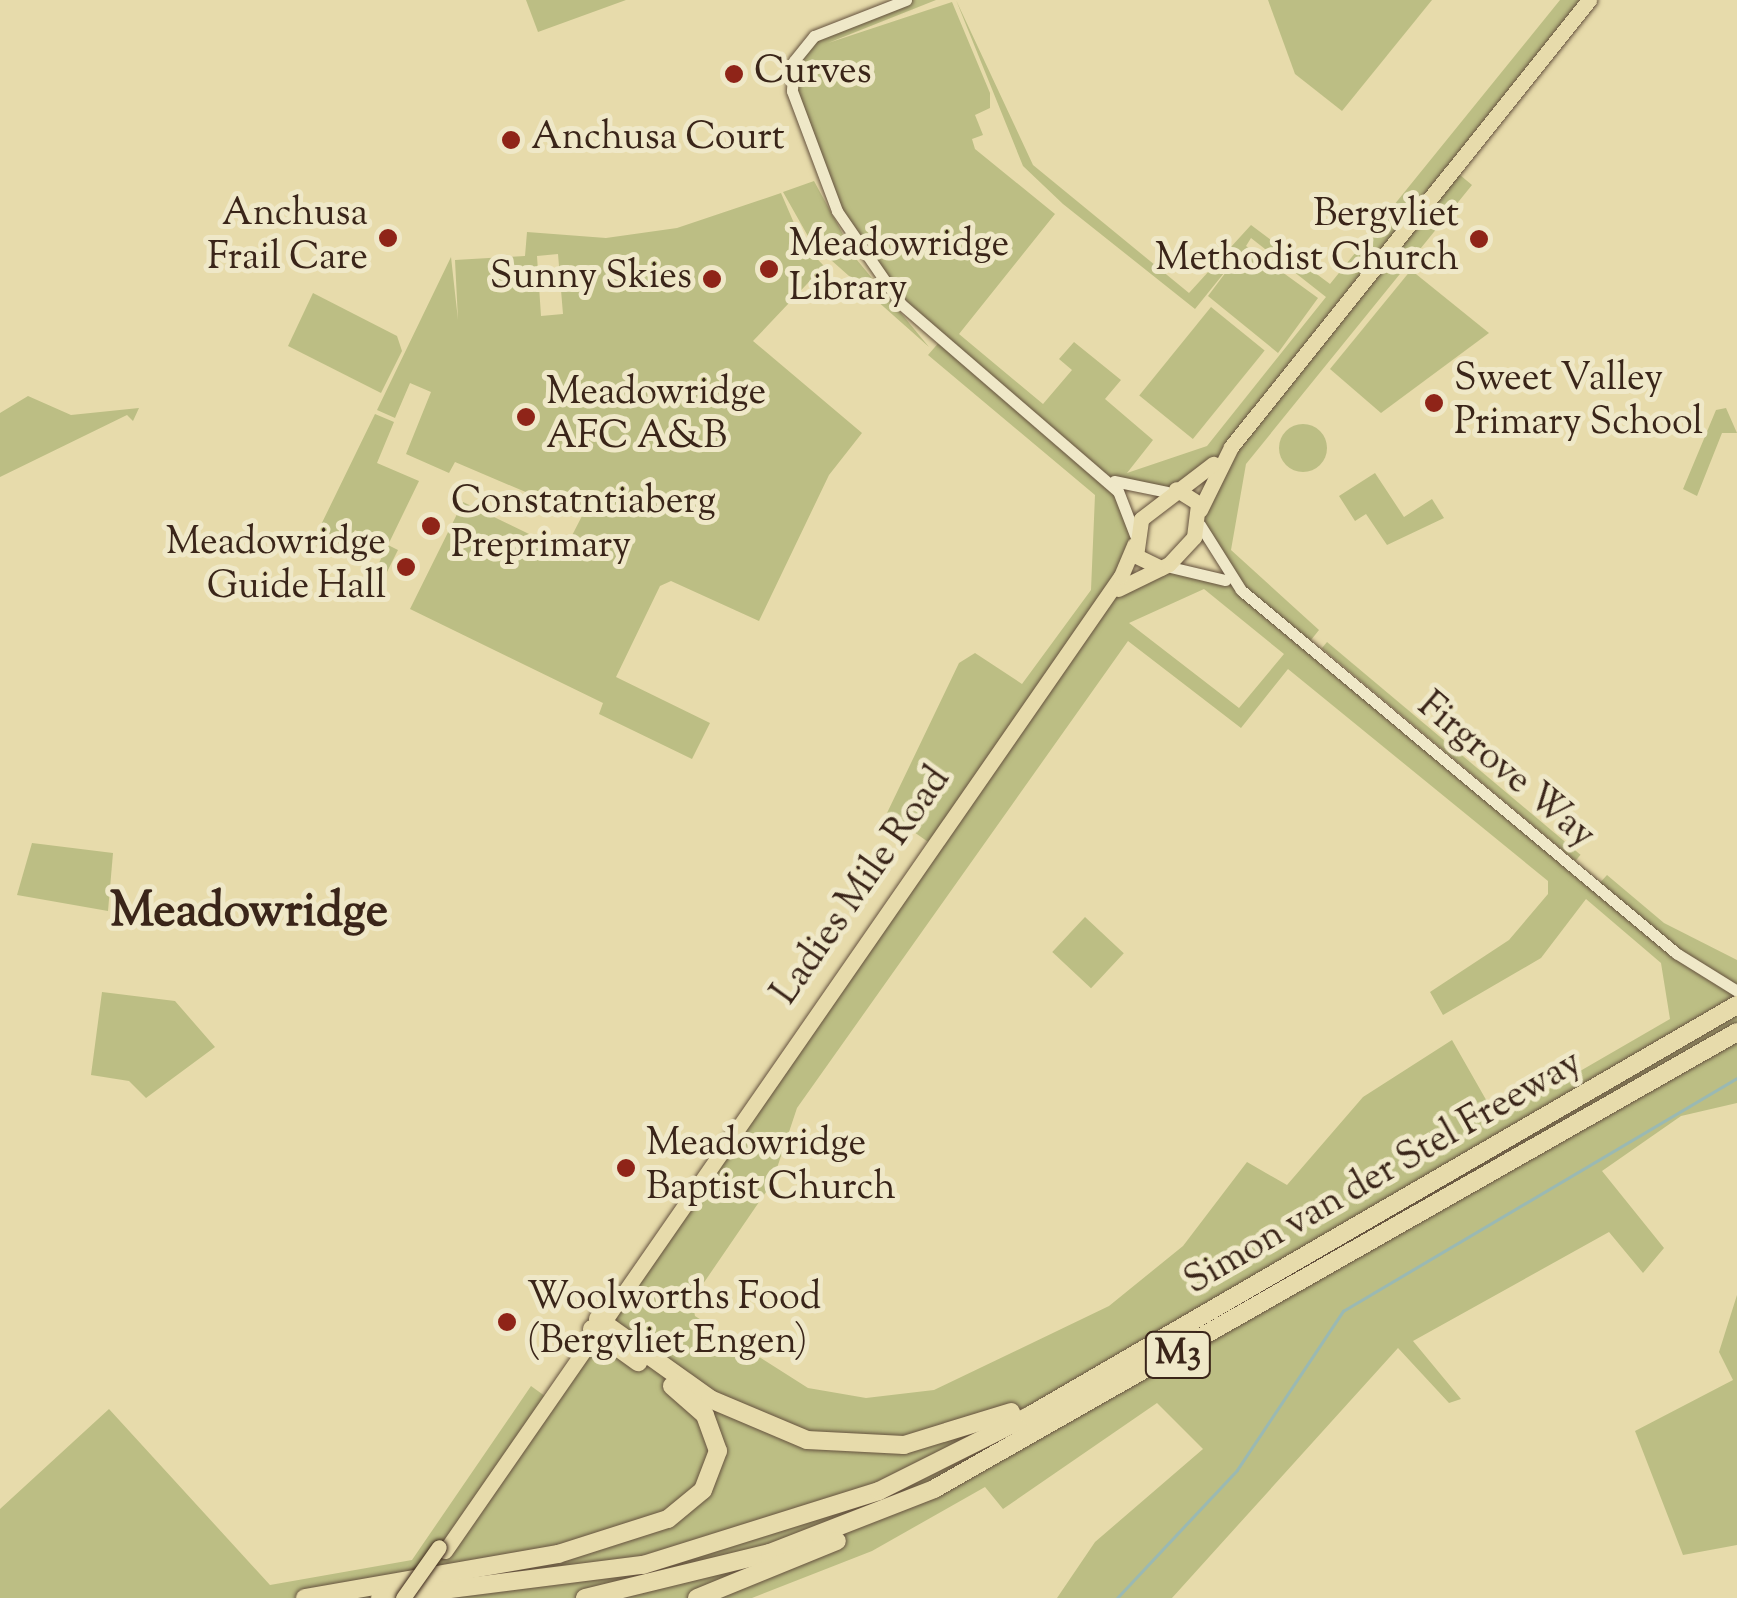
<!DOCTYPE html>
<html>
<head>
<meta charset="utf-8">
<style>
	body { margin:0 }
	#map { position:relative; width:1737px; height:1598px; overflow:hidden; background:#e7dbab; font-family:"Sorts Mill Goudy",serif }
	div>[style] { position:absolute }
	[style*='--x'] { left:calc(var(--x)*1px); top:calc(var(--y)*1px); width:calc(var(--w)*1px); rotate:calc(var(--a)*1deg) }
	.green>* { inset:0; background:#bcbe84; transform-origin:0 0 }
	.round { border-radius:50% }
	.stream>* { height:2.5px; margin:-1.25px; padding:0 1.25px; transform-origin:1.25px; border-radius:1.25px; background:#9ab9b3 }
	.roads { filter:drop-shadow(0 0 2px #65523e) drop-shadow(0 0 2px #65523e) }
	.minor>* { height:11px; margin:-5.5px; padding:0 5.5px; transform-origin:5.5px; border-radius:5.5px; background:#efe8c8 }
	.major>* { height:15px; margin:-7.5px; padding:0 7.5px; transform-origin:7.5px; border-radius:7.5px; background:#e7dbab }
	.highway>* { height:18px; margin:-9px; padding:0 9px; transform-origin:9px; border-radius:9px; background:#e7dbab }
	.bridges { filter:drop-shadow(0 0 2px #3a2519) drop-shadow(0 0 2px #3a2519) }
	.major-bridge>* { height:15px; margin:-7.5px; padding:0 7.5px; transform-origin:7.5px; border-radius:7.5px; background:#e7dbab }
	.dots>* { width:28px; height:28px; translate:-50% -50%; box-sizing:border-box; border:5px solid #efe8c8; border-radius:50% }
	span { translate:-50% -50%; white-space:nowrap; text-align:center; line-height:1.15; -webkit-text-stroke:10px #efe8c8; paint-order:stroke }
	.shield-label span { padding:2px 8px; background:#efe8c8; border:2px solid; border-radius:8px; -webkit-text-stroke-width:0 }
	.shield-label { font-size:35px; color:#3a2519; font-weight:700 }
	.poi-label { font-size:38px; color:#3a2519 }
	.left { translate:0 -50%; text-align:left }
	.right { translate:-100% -50%; text-align:right }
	.street-label { font-size:38px; color:#3a2519 }
	.district-label { font-size:48px; color:#3a2519; font-weight:700 }
</style>
</head>
<body>
<div id="map">
	<div class="green">
		<i style="clip-path:polygon(526px 0,626px 0,538px 32px)"></i>
		<i style="clip-path:polygon(evenodd,906px 0,936px 0,828px 43px,952px 2px,990px 93px,990px 108px,975px 115px,983px 135px,972px 139px,975px 149px,1055px 214px,959px 334px,1043px 404px,1072px 370px,1059px 359px,1074px 342px,1121px 380px,1105px 399px,1153px 440px,1127px 473px,1207px 446px,1326px 297px,1251px 238px,1246px 246px,1318px 298px,1278px 353px,1208px 296px,1241px 252px,1195px 309px,1063px 204px,1023px 166px,956px 0,1033px 165px,1189px 293px,1251px 225px,1330px 284px,1560px 0,1589px 0,1454px 170px,1472px 185px,1246px 464px,1231px 550px,1319px 630px,1307px 645px,1597px 886px,1607px 875px,1664px 923px,1737px 960px,1737px 1103px,1681px 1116px,1602px 1171px,1664px 1248px,1643px 1273px,1609px 1232px,1413px 1341px,1461px 1399px,1449px 1403px,1398px 1348px,1172px 1598px,1057px 1598px,1095px 1542px,1203px 1449px,1157px 1403px,1003px 1509px,985px 1487px,872px 1551px,752px 1598px,412px 1598px,445px 1551px,403px 1598px,0 1598px,0 1509px,109px 1409px,270px 1585px,412px 1560px,531px 1386px,549px 1399px,931px 844px,887px 813px,959px 663px,975px 653px,1022px 684px,1091px 590px,1095px 495px,928px 355px,941px 340px,851px 239px,792px 91px,805px 43px,906px 0,1226px 453px,1200px 527px,1234px 586px,1188px 566px,1121px 586px,1135px 535px,1107px 477px,1176px 489px,1226px 453px,906px 0,1204px 589px,1284px 654px,1239px 708px,1129px 623px,1204px 589px,906px 0,1128px 641px,1241px 728px,1288px 669px,1548px 881px,1548px 894px,1509px 940px,1430px 992px,1443px 1015px,1541px 958px,1586px 899px,1661px 963px,1670px 1019px,1497px 1119px,1452px 1040px,1363px 1097px,1287px 1185px,1247px 1162px,1183px 1246px,1109px 1306px,934px 1390px,866px 1398px,808px 1388px,695px 1316px,692px 1300px,772px 1183px,797px 1108px,1128px 641px)"></i>
		<i style="clip-path:polygon(1268px 0,1432px 0,1342px 111px,1295px 74px)"></i>
		<i style="clip-path:polygon(814px 181px,857px 260px,929px 347px,831px 260px,827px 241px,809px 238px,783px 192px)"></i>
		<i style="clip-path:polygon(evenodd,781px 193px,803px 244px,824px 266px,753px 341px,862px 433px,829px 475px,759px 621px,671px 581px,660px 586px,616px 677px,710px 723px,692px 759px,599px 714px,603px 703px,410px 609px,463px 502px,564px 551px,582px 516px,455px 462px,449px 473px,406px 454px,431px 392px,410px 383px,395px 418px,377px 410px,451px 257px,458px 320px,455px 260px,525px 256px,527px 232px,606px 238px,677px 228px,781px 193px,558px 254px,563px 314px,541px 316px,537px 256px,558px 254px)"></i>
		<i style="clip-path:polygon(1411px 270px,1489px 333px,1381px 413px,1330px 369px)"></i>
		<i style="clip-path:polygon(313px 293px,397px 336px,402px 351px,381px 393px,288px 346px)"></i>
		<i style="left:1211px;top:307px;width:69px;height:114px;rotate:39deg"></i>
		<i style="clip-path:polygon(28px 396px,71px 415px,139px 408px,133px 421px,127px 415px,0 477px,0 413px)"></i>
		<i style="clip-path:polygon(1726px 408px,1737px 433px,1722px 433px,1697px 496px,1683px 489px,1716px 410px)"></i>
		<i style="clip-path:polygon(375px 414px,394px 422px,377px 463px,419px 481px,388px 545px,398px 550px,381px 584px,371px 580px,387px 546px,355px 530px,346px 547px,317px 533px)"></i>
		<i class="round" style="left:1279px;top:424px;width:48px;height:48px"></i>
		<i style="clip-path:polygon(1375px 473px,1404px 517px,1432px 499px,1444px 518px,1387px 545px,1366px 514px,1355px 521px,1339px 496px)"></i>
		<i style="left:1327px;top:642px;width:331px;height:8px;rotate:40deg"></i>
		<i style="clip-path:polygon(32px 843px,113px 853px,108px 911px,17px 895px)"></i>
		<i style="left:1085px;top:917px;width:53px;height:48px;rotate:43deg"></i>
		<i style="clip-path:polygon(102px 992px,175px 1001px,215px 1047px,146px 1098px,129px 1081px,91px 1075px)"></i>
		<i style="clip-path:polygon(1737px 1295px,1737px 1545px,1683px 1555px,1635px 1431px,1733px 1380px,1719px 1352px)"></i>
	</div>
	<div class="stream">
		<i style="--x:1117;--y:1598;--w:175;--a:-46.8"></i>
		<i style="--x:1237;--y:1470;--w:191;--a:-56.3"></i>
		<i style="--x:1343;--y:1311;--w:458;--a:-30.6"></i>
	</div>
	<div class="roads">
		<div class="minor">
			<i style="--x:906;--y:0;--w:99;--a:158.6"></i>
			<i style="--x:814;--y:36;--w:32;--a:129"></i>
			<i style="--x:794;--y:61;--w:30;--a:94"></i>
			<i style="--x:792;--y:91;--w:128;--a:69.4"></i>
			<i style="--x:837;--y:211;--w:113;--a:55.5"></i>
			<i style="--x:901;--y:304;--w:286;--a:40.8"></i>
			<i style="--x:1118;--y:491;--w:47;--a:68.9"></i>
			<i style="--x:1114;--y:481;--w:54;--a:11.7"></i>
			<i style="--x:1200;--y:525;--w:77;--a:57.8"></i>
			<i style="--x:1241;--y:590;--w:567;--a:39.84"></i>
			<i style="--x:1676;--y:953;--w:72;--a:31.9"></i>
			<i style="--x:1166;--y:566;--w:61;--a:13.3"></i>
		</div>
		<div class="major">
			<i style="--x:1200;--y:510;--w:70;--a:-63.8"></i>
			<i style="--x:1231;--y:447;--w:573;--a:-51.31"></i>
			<i style="--x:1161;--y:568;--w:28;--a:-154"></i>
			<i style="--x:1136;--y:556;--w:37;--a:-82"></i>
			<i style="--x:1141;--y:519;--w:91;--a:-37.4"></i>
			<i style="--x:1118;--y:589;--w:57;--a:-26.1"></i>
			<i style="--x:1169;--y:564;--w:37;--a:-47"></i>
			<i style="--x:1194;--y:537;--w:34;--a:-83"></i>
			<i style="--x:1198;--y:503;--w:26;--a:-148"></i>
			<i style="--x:445;--y:1551;--w:1186;--a:-55.27"></i>
			<i style="--x:1121;--y:576;--w:34;--a:-67"></i>
		</div>
		<div class="highway">
			<i style="--x:598;--y:1319;--w:138;--a:35.5"></i>
			<i style="--x:710;--y:1399;--w:105;--a:22.9"></i>
			<i style="--x:807;--y:1440;--w:97;--a:3"></i>
			<i style="--x:904;--y:1445;--w:112;--a:-17.1"></i>
			<i style="--x:592;--y:1329;--w:57;--a:35.7"></i>
			<i style="--x:305;--y:1598;--w:257;--a:-9.9"></i>
			<i style="--x:558;--y:1554;--w:115;--a:-17.7"></i>
			<i style="--x:668;--y:1519;--w:45;--a:-39.6"></i>
			<i style="--x:703;--y:1490;--w:42;--a:-69"></i>
			<i style="--x:718;--y:1451;--w:38;--a:-110"></i>
			<i style="--x:705;--y:1415;--w:44;--a:-138.7"></i>
			<i style="--x:380;--y:1598;--w:265;--a:-7.2"></i>
			<i style="--x:643;--y:1565;--w:247;--a:-17.4"></i>
			<i style="--x:879;--y:1491;--w:168;--a:-26.6"></i>
			<i style="--x:1029;--y:1416;--w:819;--a:-30.14"></i>
			<i style="--x:585;--y:1598;--w:190;--a:-13.7"></i>
			<i style="--x:770;--y:1553;--w:176;--a:-21.3"></i>
			<i style="--x:934;--y:1489;--w:924;--a:-29.64"></i>
			<i style="--x:697;--y:1598;--w:151;--a:-22.2"></i>
		</div>
	</div>
	<div class="bridges">
		<div class="major-bridge">
			<i style="--x:403;--y:1598;--w:62;--a:-54.8"></i>
		</div>
	</div>
	<div class="dots">
		<i style="left:734px;top:74px;background:#8f2418"></i>
		<i style="left:511px;top:140px;background:#8f2418"></i>
		<i style="left:388px;top:238px;background:#8f2418"></i>
		<i style="left:1479px;top:239px;background:#8f2418"></i>
		<i style="left:769px;top:269px;background:#8f2418"></i>
		<i style="left:712px;top:279px;background:#8f2418"></i>
		<i style="left:1434px;top:403px;background:#8f2418"></i>
		<i style="left:526px;top:417px;background:#8f2418"></i>
		<i style="left:431px;top:526px;background:#8f2418"></i>
		<i style="left:406px;top:567px;background:#8f2418"></i>
		<i style="left:626px;top:1168px;background:#8f2418"></i>
		<i style="left:507px;top:1322px;background:#8f2418"></i>
	</div>
	<div class="shield-label">
		<span style="left:1178px;top:1355px">M3</span>
	</div>
	<div class="poi-label">
		<span class="left" style="left:754px;top:74px">Curves</span>
		<span class="left" style="left:531px;top:140px">Anchusa Court</span>
		<span class="right" style="left:368px;top:238px">Anchusa<br>Frail Care</span>
		<span class="right" style="left:1459px;top:239px">Bergvliet<br>Methodist Church</span>
		<span class="left" style="left:789px;top:269px">Meadowridge<br>Library</span>
		<span class="right" style="left:692px;top:279px">Sunny Skies</span>
		<span class="left" style="left:1454px;top:403px">Sweet Valley<br>Primary School</span>
		<span class="left" style="left:546px;top:417px">Meadowridge<br>AFC A&amp;B</span>
		<span class="left" style="left:451px;top:526px">Constatntiaberg<br>Preprimary</span>
		<span class="right" style="left:386px;top:567px">Meadowridge<br>Guide Hall</span>
		<span class="left" style="left:646px;top:1168px">Meadowridge<br>Baptist Church</span>
		<span class="left" style="left:527px;top:1322px">Woolworths Food<br>(Bergvliet Engen)</span>
	</div>
	<div class="street-label">
		<span style="left:1505px;top:772px;rotate:40deg">Firgrove Way</span>
		<span style="left:863px;top:887px;rotate:-55deg">Ladies Mile Road</span>
		<span style="left:1384px;top:1174px;rotate:-30deg">Simon van der Stel Freeway</span>
	</div>
	<div class="district-label">
		<span style="left:249px;top:914px">Meadowridge</span>
	</div>
</div>
</body>
</html>
